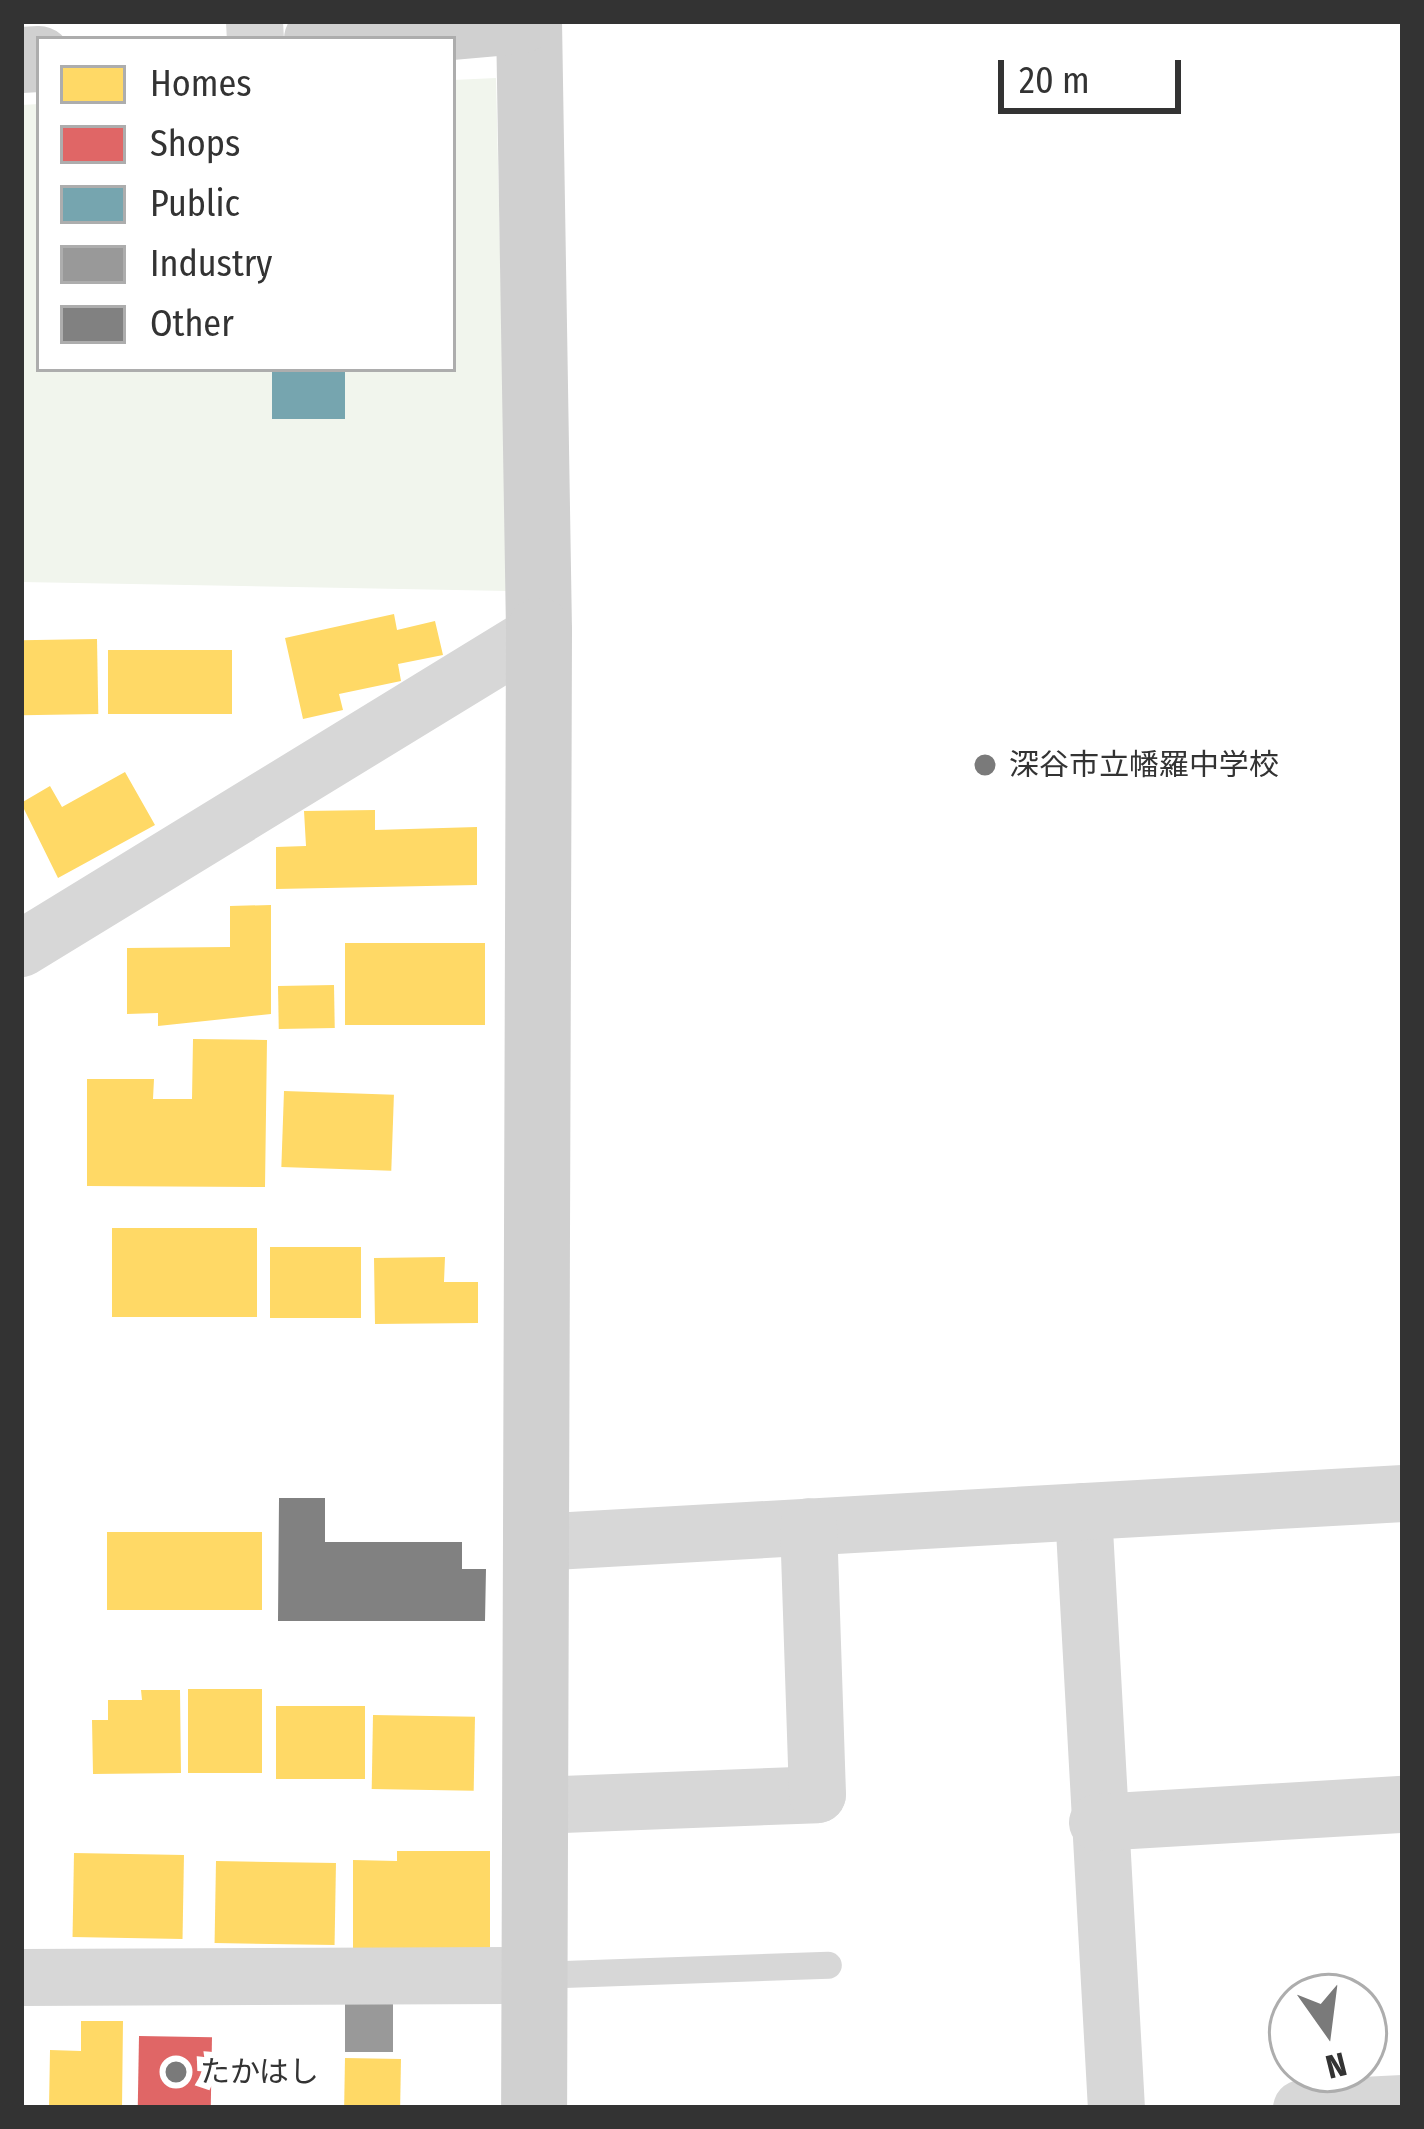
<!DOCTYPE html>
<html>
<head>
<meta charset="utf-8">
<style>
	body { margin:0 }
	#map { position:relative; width:1424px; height:2129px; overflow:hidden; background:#fff; font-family:"Fira Sans Condensed","Noto Sans JP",sans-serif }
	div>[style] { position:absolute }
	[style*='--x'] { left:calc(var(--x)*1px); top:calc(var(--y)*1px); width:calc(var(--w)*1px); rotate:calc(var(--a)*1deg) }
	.green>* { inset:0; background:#f1f5ed }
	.homes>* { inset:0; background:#ffd966; transform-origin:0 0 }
	.shops>* { inset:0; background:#e06666; transform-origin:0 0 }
	.public>* { inset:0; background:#76a5af; transform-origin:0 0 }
	.industry>* { inset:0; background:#999; transform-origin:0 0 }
	.building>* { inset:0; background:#818181 }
	.lane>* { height:27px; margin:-13.5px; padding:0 13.5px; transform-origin:13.5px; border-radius:13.5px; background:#d7d7d7 }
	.street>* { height:57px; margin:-28.5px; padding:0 28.5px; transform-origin:28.5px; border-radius:28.5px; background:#d7d7d7 }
	.secondary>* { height:66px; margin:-33px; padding:0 33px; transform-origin:33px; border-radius:33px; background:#d0d0d0 }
	.dots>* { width:33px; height:33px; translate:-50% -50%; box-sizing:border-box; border:6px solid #fff; border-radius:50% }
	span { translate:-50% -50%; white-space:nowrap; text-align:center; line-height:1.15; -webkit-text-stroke:12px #fff; paint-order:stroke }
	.poi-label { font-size:30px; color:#333 }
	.left { translate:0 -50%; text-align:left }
	.frame { position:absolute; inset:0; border:24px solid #333; pointer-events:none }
	.legend { position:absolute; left:36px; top:36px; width:420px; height:336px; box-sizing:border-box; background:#fff; border:3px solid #adadad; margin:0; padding:15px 21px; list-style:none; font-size:36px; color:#333 }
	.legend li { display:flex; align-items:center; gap:24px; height:60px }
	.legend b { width:60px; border:3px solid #adadad }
	.north { position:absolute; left:1268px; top:1973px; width:120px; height:120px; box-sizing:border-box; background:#fff; border:3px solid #adadad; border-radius:50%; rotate:166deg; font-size:33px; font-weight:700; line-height:48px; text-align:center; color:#333 }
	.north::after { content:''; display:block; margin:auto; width:42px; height:54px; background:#7a7a7a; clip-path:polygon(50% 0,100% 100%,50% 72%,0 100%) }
	.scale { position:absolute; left:998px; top:60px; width:183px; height:54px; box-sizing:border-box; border:6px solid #333; border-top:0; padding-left:15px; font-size:36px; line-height:42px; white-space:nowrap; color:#333; -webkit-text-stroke:9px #fff; paint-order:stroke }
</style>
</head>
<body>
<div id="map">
	<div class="green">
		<i style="clip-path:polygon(496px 78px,508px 591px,21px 582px,21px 105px,39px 104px,39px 369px,453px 369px,453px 80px)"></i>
	</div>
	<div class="homes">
		<i style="clip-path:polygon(394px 614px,397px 630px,435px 621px,443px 655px,398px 664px,401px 681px,339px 694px,343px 710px,303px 719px,285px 638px)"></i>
		<i style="left:97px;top:639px;width:75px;height:76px;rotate:89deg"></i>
		<i style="left:108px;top:650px;width:124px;height:64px"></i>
		<i style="clip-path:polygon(125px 772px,155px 825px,58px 878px,21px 803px,50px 786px,62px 807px)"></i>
		<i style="clip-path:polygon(375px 810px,375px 830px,477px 827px,477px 885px,276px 889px,276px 847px,306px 846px,304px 811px)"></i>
		<i style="clip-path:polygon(271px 905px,271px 1014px,158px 1026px,158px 1013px,127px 1014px,127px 948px,230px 947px,230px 906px)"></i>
		<i style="left:485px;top:943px;width:82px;height:140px;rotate:90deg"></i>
		<i style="left:334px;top:985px;width:43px;height:56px;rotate:89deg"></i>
		<i style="clip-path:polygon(193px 1039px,267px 1040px,265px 1187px,87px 1186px,87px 1079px,154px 1079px,153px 1099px,192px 1099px)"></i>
		<i style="left:284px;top:1091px;width:110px;height:76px;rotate:2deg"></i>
		<i style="left:257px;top:1228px;width:89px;height:145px;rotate:90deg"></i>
		<i style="left:270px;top:1247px;width:91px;height:71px"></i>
		<i style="clip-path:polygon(445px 1257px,444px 1282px,478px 1282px,478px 1323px,375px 1324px,374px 1258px)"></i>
		<i style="left:107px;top:1532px;width:155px;height:78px"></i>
		<i style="left:188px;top:1689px;width:74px;height:84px"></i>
		<i style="clip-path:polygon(141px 1690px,180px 1690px,181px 1773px,93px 1774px,92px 1720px,108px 1720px,108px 1700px,142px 1700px)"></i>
		<i style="left:276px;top:1706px;width:89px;height:73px"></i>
		<i style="left:373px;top:1715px;width:102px;height:74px;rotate:1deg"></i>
		<i style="clip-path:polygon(397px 1851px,490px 1851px,490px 1953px,353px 1951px,353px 1860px,397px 1861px)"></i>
		<i style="left:74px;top:1853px;width:110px;height:84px;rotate:1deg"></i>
		<i style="left:216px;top:1861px;width:120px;height:82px;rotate:1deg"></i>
		<i style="clip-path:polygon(81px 2021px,123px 2021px,122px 2108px,49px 2108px,50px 2050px,81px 2051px)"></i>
		<i style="left:345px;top:2058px;width:56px;height:50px;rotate:1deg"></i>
	</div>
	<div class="shops">
		<i style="left:139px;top:2036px;width:73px;height:72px;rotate:1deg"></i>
	</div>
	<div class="public">
		<i style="left:272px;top:369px;width:73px;height:50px"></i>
	</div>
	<div class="industry">
		<i style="left:393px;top:2004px;width:48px;height:48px;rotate:90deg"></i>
	</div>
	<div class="building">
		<i style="clip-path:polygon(279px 1498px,325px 1498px,325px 1542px,462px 1542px,462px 1569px,486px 1569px,485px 1621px,278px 1621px)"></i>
	</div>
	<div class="lane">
		<i style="--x:535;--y:1975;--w:293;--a:-2"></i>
	</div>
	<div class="street">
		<i style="--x:254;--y:21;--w:18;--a:87"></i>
		<i style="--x:21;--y:948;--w:607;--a:-31.47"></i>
		<i style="--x:1083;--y:1511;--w:598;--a:86.84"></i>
		<i style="--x:535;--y:1542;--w:869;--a:-3.23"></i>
		<i style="--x:536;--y:1805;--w:281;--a:-2.2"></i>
		<i style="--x:817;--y:1794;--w:268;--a:-91.9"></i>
		<i style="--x:1097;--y:1822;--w:307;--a:-3.4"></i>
		<i style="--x:21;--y:1977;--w:514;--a:-0.22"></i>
		<i style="--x:1301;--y:2108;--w:102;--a:-2.8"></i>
	</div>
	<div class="secondary">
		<i style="--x:529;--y:21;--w:610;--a:89.06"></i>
		<i style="--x:539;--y:631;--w:1477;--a:90.19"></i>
		<i style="--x:317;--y:39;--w:204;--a:-5.1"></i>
		<i style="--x:21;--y:60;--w:18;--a:-3"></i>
	</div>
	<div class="dots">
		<i style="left:985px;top:765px;background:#7a7a7a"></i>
		<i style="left:176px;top:2072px;background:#7a7a7a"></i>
	</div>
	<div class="poi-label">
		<span class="left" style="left:1009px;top:765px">深谷市立幡羅中学校</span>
		<span class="left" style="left:200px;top:2072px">たかはし</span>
	</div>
	<div class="frame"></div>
	<ul class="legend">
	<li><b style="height:33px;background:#ffd966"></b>Homes</li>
	<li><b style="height:33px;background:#e06666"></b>Shops</li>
	<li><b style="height:33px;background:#76a5af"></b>Public</li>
	<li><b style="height:33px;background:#999"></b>Industry</li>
	<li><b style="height:33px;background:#818181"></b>Other</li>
	</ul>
	<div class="north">N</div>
	<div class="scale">20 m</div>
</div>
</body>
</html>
